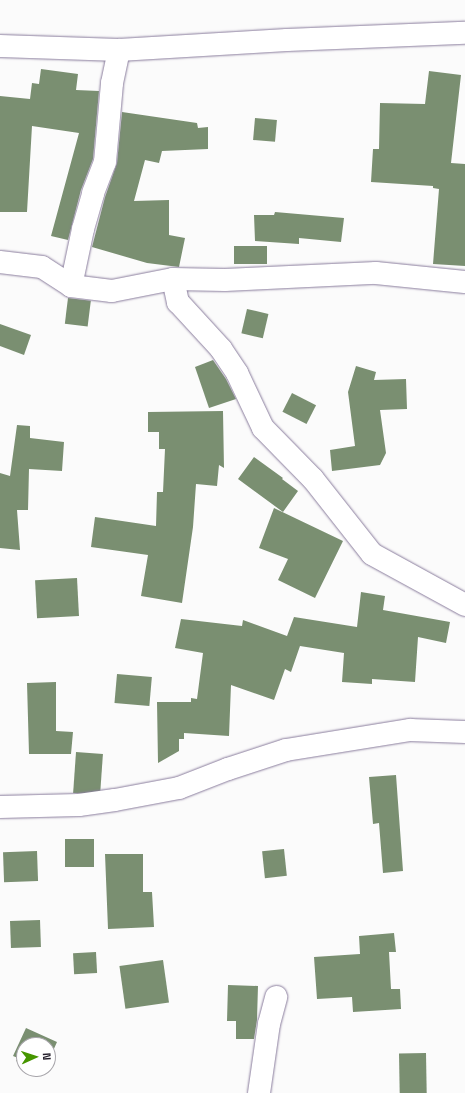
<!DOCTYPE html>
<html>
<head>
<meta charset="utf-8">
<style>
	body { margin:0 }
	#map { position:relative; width:465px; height:1093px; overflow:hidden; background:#fbfbfb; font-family:"Space Grotesk",sans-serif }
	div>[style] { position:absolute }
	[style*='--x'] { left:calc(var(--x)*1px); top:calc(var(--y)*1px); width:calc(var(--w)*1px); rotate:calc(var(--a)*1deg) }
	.building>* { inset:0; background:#7a8f71; transform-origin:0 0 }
	.roads { filter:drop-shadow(0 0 1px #8a7d9d) drop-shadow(0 0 1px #8a7d9d) }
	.minor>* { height:22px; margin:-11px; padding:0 11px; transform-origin:11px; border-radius:11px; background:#fff }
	span { translate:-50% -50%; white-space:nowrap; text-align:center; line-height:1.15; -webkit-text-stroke:3px #fff; paint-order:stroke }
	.north { position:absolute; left:16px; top:1037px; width:40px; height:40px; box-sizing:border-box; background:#fff; border:1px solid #a7a5aa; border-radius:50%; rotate:87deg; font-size:11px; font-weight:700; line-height:16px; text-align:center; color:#231e2a }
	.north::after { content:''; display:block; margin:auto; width:14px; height:18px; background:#469600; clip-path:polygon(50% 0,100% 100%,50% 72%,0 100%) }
</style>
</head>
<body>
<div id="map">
	<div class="building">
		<i style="clip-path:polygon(41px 69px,78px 74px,76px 90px,99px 91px,93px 159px,81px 190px,68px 240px,51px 236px,79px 133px,32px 126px,27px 212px,0 212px,0 96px,30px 99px,32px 83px,39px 84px)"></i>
		<i style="clip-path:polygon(429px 71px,461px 75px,451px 163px,465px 164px,465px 266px,433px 264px,439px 189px,433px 188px,433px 186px,371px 182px,373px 149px,379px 149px,380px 103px,425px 104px)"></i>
		<i style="clip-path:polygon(122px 112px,197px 123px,198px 128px,208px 127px,208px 149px,162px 151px,159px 163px,145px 160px,134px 201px,169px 200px,169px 235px,185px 238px,179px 267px,147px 263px,92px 247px,105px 197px,117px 163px)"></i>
		<i style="left:255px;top:118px;width:22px;height:22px;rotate:5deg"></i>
		<i style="clip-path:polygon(275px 212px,344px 218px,341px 242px,299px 238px,299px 244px,255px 241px,254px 215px,274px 215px)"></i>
		<i style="left:267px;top:246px;width:18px;height:33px;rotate:90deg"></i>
		<i style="left:68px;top:298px;width:23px;height:26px;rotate:7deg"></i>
		<i style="left:247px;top:309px;width:22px;height:25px;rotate:13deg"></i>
		<i style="clip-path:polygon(0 324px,31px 335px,24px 355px,0 346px)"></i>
		<i style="clip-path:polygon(213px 360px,226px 379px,236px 399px,209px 408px,195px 367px)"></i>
		<i style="clip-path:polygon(356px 366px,376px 372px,374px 380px,406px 379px,407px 409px,380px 410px,386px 453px,380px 465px,332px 471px,330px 450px,355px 446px,348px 392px)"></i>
		<i style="left:292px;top:393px;width:27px;height:21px;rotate:27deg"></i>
		<i style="clip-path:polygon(223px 411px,224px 468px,219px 465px,217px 486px,196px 484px,193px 527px,182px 603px,141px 596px,148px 555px,91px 547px,95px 517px,156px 526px,157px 492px,163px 492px,165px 449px,159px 449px,159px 432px,148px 432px,148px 412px)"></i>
		<i style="clip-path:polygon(17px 425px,30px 426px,30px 438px,64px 442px,62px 471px,29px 469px,28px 510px,17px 510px,20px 550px,0 548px,0 473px,10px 476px)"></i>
		<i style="clip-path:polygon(254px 457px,283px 478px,282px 479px,298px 491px,283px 512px,238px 479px)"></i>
		<i style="clip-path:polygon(274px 508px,343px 541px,315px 598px,278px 580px,288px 559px,259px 548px)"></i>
		<i style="left:77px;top:578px;width:38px;height:42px;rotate:87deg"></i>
		<i style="clip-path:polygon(361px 592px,385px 596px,383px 610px,450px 622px,446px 643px,418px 637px,415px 682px,372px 679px,372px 684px,342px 682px,344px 653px,300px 646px,291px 672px,285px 669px,274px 700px,231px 685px,229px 736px,184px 733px,184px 739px,179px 739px,179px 751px,158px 763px,157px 702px,191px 702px,191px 698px,197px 699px,203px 653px,175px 648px,181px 619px,242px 626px,243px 620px,287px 636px,294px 617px,357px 627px)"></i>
		<i style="left:117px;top:674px;width:35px;height:29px;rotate:5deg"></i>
		<i style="clip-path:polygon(56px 682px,56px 731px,73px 732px,71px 754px,29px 754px,27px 683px)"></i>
		<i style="left:76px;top:752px;width:27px;height:41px;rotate:4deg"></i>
		<i style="clip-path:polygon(396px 775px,403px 871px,383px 873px,379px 823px,373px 824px,369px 777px)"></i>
		<i style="left:65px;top:839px;width:29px;height:28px"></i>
		<i style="left:284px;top:849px;width:27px;height:22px;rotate:84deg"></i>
		<i style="left:37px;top:851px;width:30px;height:34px;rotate:88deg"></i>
		<i style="clip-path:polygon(105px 854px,143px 854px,143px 892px,152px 892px,154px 927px,108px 929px)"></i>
		<i style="left:40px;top:920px;width:27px;height:30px;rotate:88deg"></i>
		<i style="clip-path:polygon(394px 933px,396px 952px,389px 952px,391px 989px,400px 989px,401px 1009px,353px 1012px,352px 997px,317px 999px,314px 957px,360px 954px,359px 936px)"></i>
		<i style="left:96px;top:952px;width:21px;height:23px;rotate:87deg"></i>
		<i style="left:163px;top:960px;width:43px;height:44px;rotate:82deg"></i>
		<i style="clip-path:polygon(228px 985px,258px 986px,257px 1020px,254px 1039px,236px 1039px,236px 1021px,227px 1021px)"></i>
		<i style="clip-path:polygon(26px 1028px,57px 1042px,48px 1062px,48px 1045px,24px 1045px,24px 1064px,16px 1061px,18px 1058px,13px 1056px)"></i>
		<i style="left:426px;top:1053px;width:40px;height:27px;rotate:89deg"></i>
	</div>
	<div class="roads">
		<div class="minor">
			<i style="--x:0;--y:46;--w:119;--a:1.9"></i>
			<i style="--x:119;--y:50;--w:168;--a:-3.4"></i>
			<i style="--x:287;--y:40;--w:178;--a:-2.3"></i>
			<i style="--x:0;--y:262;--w:42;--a:6.8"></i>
			<i style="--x:42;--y:267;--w:35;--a:33"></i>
			<i style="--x:71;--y:286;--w:41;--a:7"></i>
			<i style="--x:112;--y:291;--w:62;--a:-11.1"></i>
			<i style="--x:173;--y:279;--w:52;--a:1.1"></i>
			<i style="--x:225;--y:280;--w:151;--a:-2.7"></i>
			<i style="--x:376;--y:273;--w:89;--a:5.8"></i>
			<i style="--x:173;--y:279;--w:24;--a:78"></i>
			<i style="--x:178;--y:302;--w:64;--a:47.5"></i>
			<i style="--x:221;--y:349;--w:29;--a:56"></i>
			<i style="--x:237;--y:373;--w:61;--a:64.7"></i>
			<i style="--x:263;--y:428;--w:71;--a:45.6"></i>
			<i style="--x:313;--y:479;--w:95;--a:51.8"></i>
			<i style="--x:372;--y:554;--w:106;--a:28.7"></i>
			<i style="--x:71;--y:286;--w:58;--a:-78.1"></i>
			<i style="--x:83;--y:229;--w:37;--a:-74"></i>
			<i style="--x:93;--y:193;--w:33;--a:-69"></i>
			<i style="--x:105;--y:162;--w:79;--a:-84.9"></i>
			<i style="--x:112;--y:83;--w:34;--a:-78"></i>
			<i style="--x:0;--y:807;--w:79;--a:-1.5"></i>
			<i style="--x:79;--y:805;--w:36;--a:-8"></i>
			<i style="--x:115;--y:800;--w:65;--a:-10.6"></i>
			<i style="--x:179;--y:788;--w:53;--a:-21.2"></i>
			<i style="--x:228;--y:769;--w:61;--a:-18.1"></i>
			<i style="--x:286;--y:750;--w:126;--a:-9.2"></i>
			<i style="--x:410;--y:730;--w:55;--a:2.1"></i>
			<i style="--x:259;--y:1093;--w:70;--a:-81.8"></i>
			<i style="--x:269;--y:1024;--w:28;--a:-75"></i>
		</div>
	</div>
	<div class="north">N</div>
</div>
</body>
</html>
